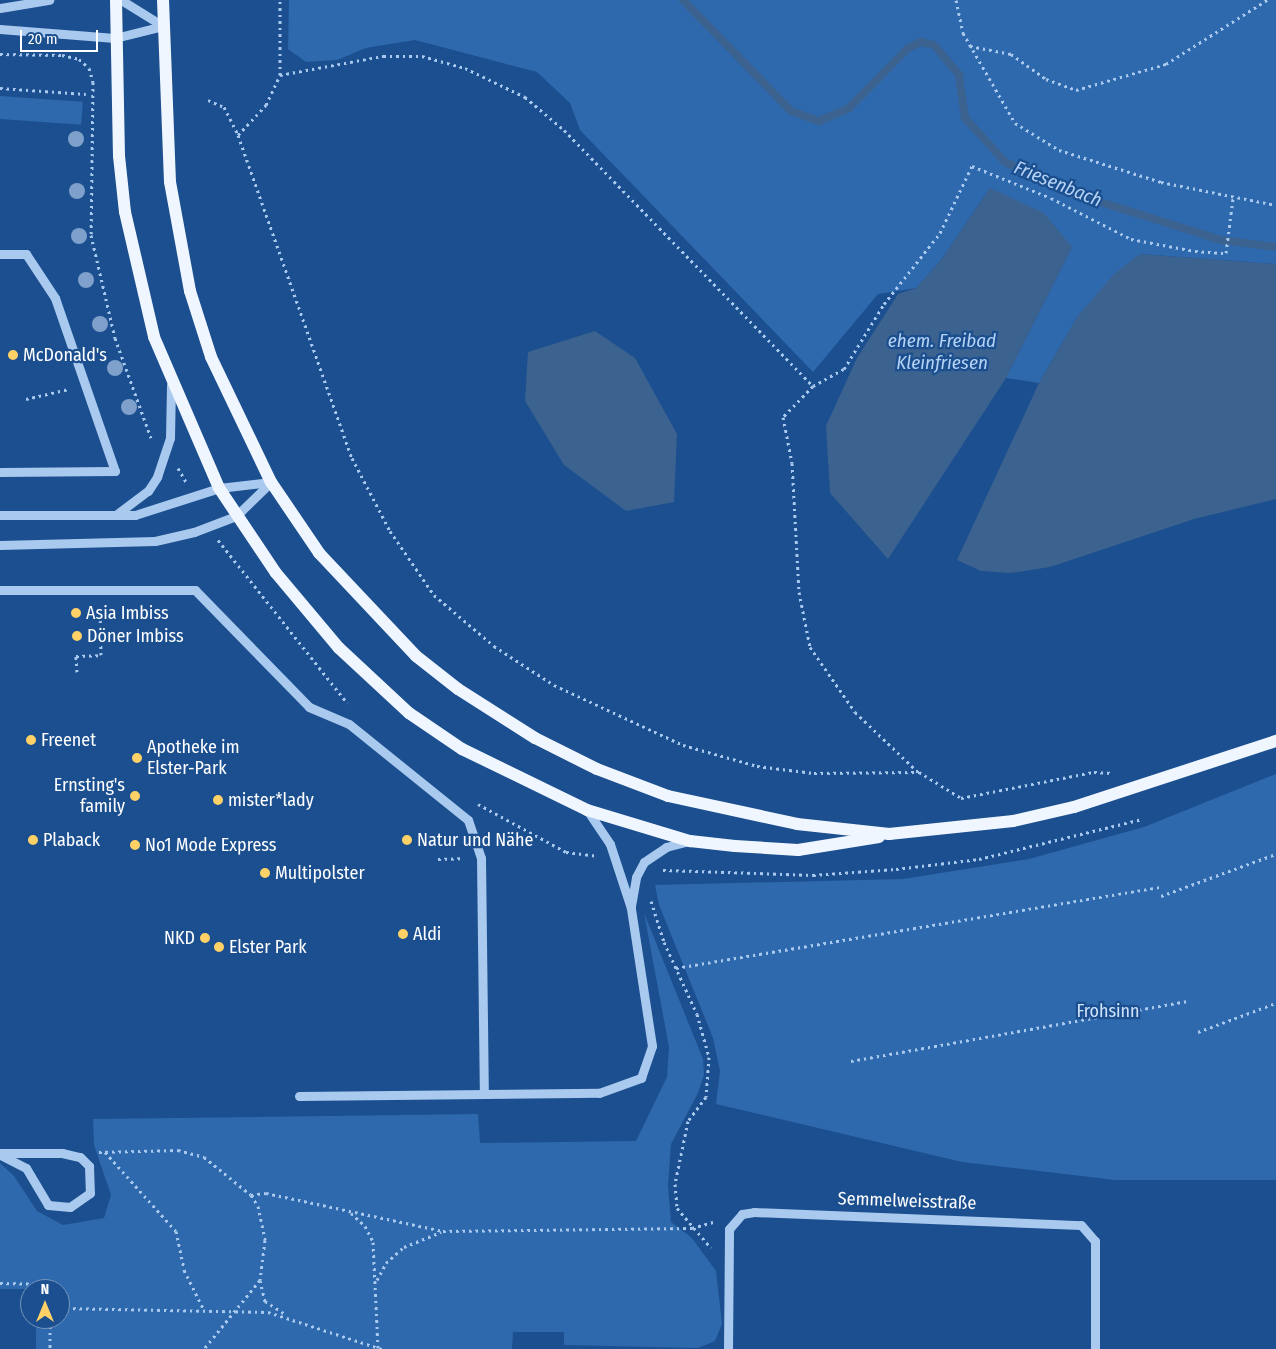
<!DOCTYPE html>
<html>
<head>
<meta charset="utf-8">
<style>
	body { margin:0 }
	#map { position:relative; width:1276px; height:1349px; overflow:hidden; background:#1b4f8f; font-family:"Fira Sans Condensed",sans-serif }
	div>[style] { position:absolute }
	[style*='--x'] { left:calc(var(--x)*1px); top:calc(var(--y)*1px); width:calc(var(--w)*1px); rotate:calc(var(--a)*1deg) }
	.green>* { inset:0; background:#2e69ad; transform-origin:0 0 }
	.water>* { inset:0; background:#3c6290 }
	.stream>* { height:8px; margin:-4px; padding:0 4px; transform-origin:4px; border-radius:4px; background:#3c6290 }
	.path>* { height:3px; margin-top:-1.5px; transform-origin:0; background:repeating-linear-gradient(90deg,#a9c9ee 0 2.5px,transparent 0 6.5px) }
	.minor>* { height:9px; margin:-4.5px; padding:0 4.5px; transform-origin:4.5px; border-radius:4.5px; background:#a9c9ee }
	.major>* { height:12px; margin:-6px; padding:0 6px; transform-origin:6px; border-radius:6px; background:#f0f6ff }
	.trees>* { width:16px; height:16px; margin:-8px; border-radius:50%; background:#7ea0ca }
	.dots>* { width:14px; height:14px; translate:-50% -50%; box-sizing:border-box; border:2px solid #1b4f8f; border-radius:50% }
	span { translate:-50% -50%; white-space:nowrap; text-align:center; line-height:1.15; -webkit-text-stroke:4.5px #1b4f8f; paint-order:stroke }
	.poi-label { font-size:18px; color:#fff }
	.left { translate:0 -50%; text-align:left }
	.right { translate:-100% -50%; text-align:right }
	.park-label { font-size:18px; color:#cfe3fa }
	.street-label { font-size:18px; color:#fff }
	.water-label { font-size:19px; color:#b5d3f5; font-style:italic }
	.north { position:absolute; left:20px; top:1279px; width:50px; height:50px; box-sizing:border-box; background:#1b4f8f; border:1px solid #7695bc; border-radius:50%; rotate:0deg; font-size:14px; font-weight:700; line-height:20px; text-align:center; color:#fff }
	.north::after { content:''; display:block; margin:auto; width:18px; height:22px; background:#ffd166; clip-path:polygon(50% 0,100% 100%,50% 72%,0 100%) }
	.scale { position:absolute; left:20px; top:30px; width:78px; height:22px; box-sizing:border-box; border:2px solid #fff; border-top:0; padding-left:6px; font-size:15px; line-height:18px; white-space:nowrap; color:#fff; -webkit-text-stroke:4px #1b4f8f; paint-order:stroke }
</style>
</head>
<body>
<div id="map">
	<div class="green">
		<i style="clip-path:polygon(289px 0,1276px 0,1276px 264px,1140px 254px,1077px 317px,1039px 383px,1006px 378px,1072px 247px,990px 188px,941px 260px,916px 288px,878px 294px,813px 372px,580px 130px,570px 103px,537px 72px,415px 40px,366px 48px,337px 60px,306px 62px,288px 49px)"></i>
		<i style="left:0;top:96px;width:83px;height:23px;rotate:4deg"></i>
		<i style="clip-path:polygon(1276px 774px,1276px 1180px,1115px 1180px,962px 1162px,716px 1104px,720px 1071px,713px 1038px,659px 905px,655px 885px,903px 879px,1029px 859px,1144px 827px)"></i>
		<i style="clip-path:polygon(644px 913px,703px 1059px,704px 1075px,698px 1093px,671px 1144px,668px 1185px,671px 1222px,691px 1237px,716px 1271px,722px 1324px,715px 1341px,698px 1348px,564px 1345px,564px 1332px,513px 1332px,512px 1349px,36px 1349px,36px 1319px,60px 1319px,60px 1289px,0 1289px,0 1163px,14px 1176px,37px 1211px,63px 1225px,104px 1218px,111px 1195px,94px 1145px,93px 1119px,478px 1114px,480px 1143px,636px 1141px,667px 1077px,669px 1047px)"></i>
	</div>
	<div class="water">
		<i style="clip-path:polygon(990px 188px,1044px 213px,1072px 247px,1006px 378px,888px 559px,830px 493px,826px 426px,857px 358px,898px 294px,916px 288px,941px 260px)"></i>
		<i style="clip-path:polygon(1140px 254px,1276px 264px,1276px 499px,1194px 519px,1050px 567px,1011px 573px,981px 571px,957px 560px,1039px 383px,1077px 317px,1114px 274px)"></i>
		<i style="clip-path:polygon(595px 331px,635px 358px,677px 434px,674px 502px,626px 511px,564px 465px,525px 401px,528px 352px)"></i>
	</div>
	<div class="stream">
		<i style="--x:683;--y:0;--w:155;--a:45.8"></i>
		<i style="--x:791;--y:111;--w:30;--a:20"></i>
		<i style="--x:819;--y:121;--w:33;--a:-23"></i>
		<i style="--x:849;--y:108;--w:83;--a:-45.5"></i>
		<i style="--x:907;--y:49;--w:16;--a:-27"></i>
		<i style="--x:921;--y:42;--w:13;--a:13"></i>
		<i style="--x:934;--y:45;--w:39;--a:50"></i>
		<i style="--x:959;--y:75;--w:43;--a:82.1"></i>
		<i style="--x:965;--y:118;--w:59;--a:47.7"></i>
		<i style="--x:1005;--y:162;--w:77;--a:24.6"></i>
		<i style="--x:1075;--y:194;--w:153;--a:17.5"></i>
		<i style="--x:1221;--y:240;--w:55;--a:7.3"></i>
	</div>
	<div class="path">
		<i style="--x:956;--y:0;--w:34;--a:78"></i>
		<i style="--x:963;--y:33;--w:104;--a:60"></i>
		<i style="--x:1015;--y:123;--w:52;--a:31.5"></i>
		<i style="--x:1059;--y:150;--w:107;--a:17.4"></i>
		<i style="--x:1161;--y:182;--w:117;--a:11.3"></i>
		<i style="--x:970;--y:46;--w:42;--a:11"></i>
		<i style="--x:1011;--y:54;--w:43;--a:35.5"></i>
		<i style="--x:1046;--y:79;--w:32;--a:20"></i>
		<i style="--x:1076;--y:90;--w:94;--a:-16.1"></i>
		<i style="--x:1166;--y:64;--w:120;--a:-32.4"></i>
		<i style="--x:0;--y:54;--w:62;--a:0.9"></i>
		<i style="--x:62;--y:55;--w:17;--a:13"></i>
		<i style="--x:79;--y:59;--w:13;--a:42"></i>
		<i style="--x:89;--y:68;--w:15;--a:74"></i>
		<i style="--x:93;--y:82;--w:153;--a:90.7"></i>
		<i style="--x:91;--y:235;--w:106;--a:76.9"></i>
		<i style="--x:115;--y:338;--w:106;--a:70.2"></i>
		<i style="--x:280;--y:75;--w:105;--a:-10.5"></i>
		<i style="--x:383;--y:56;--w:39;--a:0"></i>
		<i style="--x:422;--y:56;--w:45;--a:15.6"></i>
		<i style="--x:465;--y:68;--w:67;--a:25.8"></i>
		<i style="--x:525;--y:97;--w:51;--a:40.2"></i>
		<i style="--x:564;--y:130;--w:357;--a:45.8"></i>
		<i style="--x:813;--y:386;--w:35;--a:-29"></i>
		<i style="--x:844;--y:369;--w:76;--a:-58.4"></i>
		<i style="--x:884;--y:304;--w:90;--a:-51.7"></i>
		<i style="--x:940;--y:233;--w:74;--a:-64.5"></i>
		<i style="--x:972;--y:166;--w:85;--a:22.1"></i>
		<i style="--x:1051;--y:198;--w:90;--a:27.1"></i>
		<i style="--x:1131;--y:239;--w:65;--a:10.6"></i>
		<i style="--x:1195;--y:251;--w:31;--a:4"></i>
		<i style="--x:1226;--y:253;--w:55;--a:-82.7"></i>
		<i style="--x:0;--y:88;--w:86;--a:4"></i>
		<i style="--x:208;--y:100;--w:17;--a:24"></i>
		<i style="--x:224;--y:107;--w:31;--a:63"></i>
		<i style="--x:238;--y:135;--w:343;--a:70.6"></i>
		<i style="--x:352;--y:458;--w:82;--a:62.5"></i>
		<i style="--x:390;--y:531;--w:78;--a:55.5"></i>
		<i style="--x:434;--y:595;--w:79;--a:40.4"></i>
		<i style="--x:494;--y:646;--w:72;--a:33"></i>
		<i style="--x:554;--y:685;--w:142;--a:24.9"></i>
		<i style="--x:683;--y:745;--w:77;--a:15.8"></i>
		<i style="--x:757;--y:766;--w:57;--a:7"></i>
		<i style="--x:814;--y:773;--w:105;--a:-0.5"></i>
		<i style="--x:919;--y:772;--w:49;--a:31.8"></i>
		<i style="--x:961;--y:798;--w:136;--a:-11.1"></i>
		<i style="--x:1094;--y:772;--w:18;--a:3"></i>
		<i style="--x:238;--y:135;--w:41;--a:-47"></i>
		<i style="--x:266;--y:105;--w:33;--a:-65"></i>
		<i style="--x:280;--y:75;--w:75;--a:-90"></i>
		<i style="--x:813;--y:386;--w:43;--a:134.1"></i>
		<i style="--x:783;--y:417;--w:47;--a:78.9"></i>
		<i style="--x:792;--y:463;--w:129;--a:86.9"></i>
		<i style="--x:799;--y:592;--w:56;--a:78.7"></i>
		<i style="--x:810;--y:647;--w:79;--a:55.3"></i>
		<i style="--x:855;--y:712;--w:87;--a:43.6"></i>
		<i style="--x:26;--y:399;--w:44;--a:-13.1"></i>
		<i style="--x:178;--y:468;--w:16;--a:60"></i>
		<i style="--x:218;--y:540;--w:208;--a:51.6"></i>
		<i style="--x:77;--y:672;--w:16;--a:-94"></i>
		<i style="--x:76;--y:656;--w:25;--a:-2"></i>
		<i style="--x:101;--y:655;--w:48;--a:-91.2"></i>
		<i style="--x:478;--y:804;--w:100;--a:28.6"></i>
		<i style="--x:566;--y:852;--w:31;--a:7"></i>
		<i style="--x:438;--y:859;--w:25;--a:-2"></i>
		<i style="--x:663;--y:870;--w:150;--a:1.9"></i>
		<i style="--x:813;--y:875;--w:83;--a:-4.1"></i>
		<i style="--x:896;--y:869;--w:84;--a:-6.9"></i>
		<i style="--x:979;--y:859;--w:168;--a:-13.8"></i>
		<i style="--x:1161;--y:896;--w:122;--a:-20.1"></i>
		<i style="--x:651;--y:901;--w:43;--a:72.4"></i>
		<i style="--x:664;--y:942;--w:79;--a:65.4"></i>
		<i style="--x:697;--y:1014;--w:45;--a:74.4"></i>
		<i style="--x:709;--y:1057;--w:40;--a:94.3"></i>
		<i style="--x:706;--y:1097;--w:30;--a:127"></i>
		<i style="--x:688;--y:1121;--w:64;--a:101.7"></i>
		<i style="--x:675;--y:1184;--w:24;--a:85"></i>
		<i style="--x:677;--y:1208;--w:52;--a:49.6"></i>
		<i style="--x:676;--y:968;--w:490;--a:-9.5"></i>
		<i style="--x:1198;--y:1032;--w:83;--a:-20.4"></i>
		<i style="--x:851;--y:1061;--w:342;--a:-10.1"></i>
		<i style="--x:99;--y:1152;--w:79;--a:-1.5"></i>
		<i style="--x:178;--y:1150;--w:27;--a:15"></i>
		<i style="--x:204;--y:1157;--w:60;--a:39"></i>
		<i style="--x:251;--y:1195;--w:13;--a:58"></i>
		<i style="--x:258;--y:1206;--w:35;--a:78"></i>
		<i style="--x:265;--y:1240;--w:40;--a:97.1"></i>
		<i style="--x:260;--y:1280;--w:89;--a:129.1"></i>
		<i style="--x:105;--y:1152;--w:106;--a:48.1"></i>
		<i style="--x:176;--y:1231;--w:40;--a:78"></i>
		<i style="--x:184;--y:1270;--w:42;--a:63.4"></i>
		<i style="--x:251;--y:1195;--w:15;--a:-8"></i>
		<i style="--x:266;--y:1193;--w:181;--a:12.1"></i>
		<i style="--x:443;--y:1231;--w:249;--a:-0.7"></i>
		<i style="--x:692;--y:1228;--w:22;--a:-16"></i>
		<i style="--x:351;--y:1213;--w:19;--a:43"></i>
		<i style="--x:365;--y:1226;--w:18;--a:63"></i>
		<i style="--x:373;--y:1242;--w:106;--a:87.3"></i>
		<i style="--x:260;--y:1280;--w:22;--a:77"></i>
		<i style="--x:265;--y:1301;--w:24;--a:33"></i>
		<i style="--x:377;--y:1280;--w:19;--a:-62"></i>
		<i style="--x:386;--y:1263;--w:24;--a:-42"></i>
		<i style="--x:404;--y:1247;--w:40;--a:-22"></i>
		<i style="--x:0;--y:1283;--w:49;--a:1.2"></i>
		<i style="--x:49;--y:1284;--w:5;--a:90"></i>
		<i style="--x:60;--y:1308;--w:208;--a:1.1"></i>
		<i style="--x:268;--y:1312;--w:120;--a:18"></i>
		<i style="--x:50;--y:1319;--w:30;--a:90"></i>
	</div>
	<div class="minor">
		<i style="--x:0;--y:8;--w:50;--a:-9.3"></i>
		<i style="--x:0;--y:29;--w:115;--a:4.5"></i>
		<i style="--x:115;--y:38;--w:49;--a:-14"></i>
		<i style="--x:163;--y:26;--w:49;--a:-148.2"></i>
		<i style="--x:0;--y:254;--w:26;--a:0"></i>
		<i style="--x:26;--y:254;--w:53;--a:56.6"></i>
		<i style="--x:55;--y:298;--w:183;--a:70.9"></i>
		<i style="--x:115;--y:471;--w:115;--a:179.5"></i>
		<i style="--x:117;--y:514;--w:39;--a:-37"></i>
		<i style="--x:148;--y:491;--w:17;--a:-57"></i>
		<i style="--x:157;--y:477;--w:41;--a:-71.6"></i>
		<i style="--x:170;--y:438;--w:53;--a:-88.9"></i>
		<i style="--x:0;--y:515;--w:135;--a:0"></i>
		<i style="--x:135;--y:515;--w:88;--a:-17.8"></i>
		<i style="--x:219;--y:488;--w:52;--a:-6.6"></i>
		<i style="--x:0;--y:545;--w:155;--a:-1.5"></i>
		<i style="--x:155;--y:541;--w:40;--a:-13"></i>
		<i style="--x:194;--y:532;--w:45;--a:-20.9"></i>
		<i style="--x:236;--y:516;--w:49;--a:-44.2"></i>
		<i style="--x:0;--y:590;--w:195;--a:0"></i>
		<i style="--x:195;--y:590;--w:163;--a:45.7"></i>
		<i style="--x:309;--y:707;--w:43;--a:23"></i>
		<i style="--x:349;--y:724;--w:153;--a:38.9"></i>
		<i style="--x:468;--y:820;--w:40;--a:71.1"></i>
		<i style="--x:481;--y:858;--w:236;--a:89.3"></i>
		<i style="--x:631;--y:906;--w:29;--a:-80"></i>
		<i style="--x:636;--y:877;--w:17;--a:-62"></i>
		<i style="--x:644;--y:862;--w:27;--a:-34"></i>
		<i style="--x:666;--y:847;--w:24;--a:-15"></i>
		<i style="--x:299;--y:1096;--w:300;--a:-0.6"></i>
		<i style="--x:599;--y:1093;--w:45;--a:-19.7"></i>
		<i style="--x:641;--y:1078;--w:34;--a:-71"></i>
		<i style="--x:652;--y:1046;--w:140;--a:-98.7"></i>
		<i style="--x:631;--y:908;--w:67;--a:-108.2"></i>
		<i style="--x:610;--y:844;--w:41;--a:-124.1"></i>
		<i style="--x:0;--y:1153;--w:62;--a:0"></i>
		<i style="--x:62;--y:1153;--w:18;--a:13"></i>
		<i style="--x:80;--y:1157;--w:13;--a:45"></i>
		<i style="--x:89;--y:1166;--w:27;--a:88"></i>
		<i style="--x:90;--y:1193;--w:24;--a:145"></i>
		<i style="--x:70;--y:1207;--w:22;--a:-175"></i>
		<i style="--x:48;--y:1205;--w:43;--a:-120.7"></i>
		<i style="--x:26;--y:1168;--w:29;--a:-153"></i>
		<i style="--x:728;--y:1349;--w:120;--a:-89.5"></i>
		<i style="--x:729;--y:1229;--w:20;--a:-49"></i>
		<i style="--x:742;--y:1214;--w:12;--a:-9"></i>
		<i style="--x:754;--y:1212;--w:327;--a:2.3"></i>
		<i style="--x:1081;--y:1225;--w:21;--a:49"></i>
		<i style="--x:1095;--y:1241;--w:108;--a:90"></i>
	</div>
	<div class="major">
		<i style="--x:116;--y:0;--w:156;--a:88.9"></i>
		<i style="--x:119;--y:156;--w:56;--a:83.9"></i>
		<i style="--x:125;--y:212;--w:128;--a:76.9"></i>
		<i style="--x:154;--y:337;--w:164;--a:66.7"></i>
		<i style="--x:219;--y:488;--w:102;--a:56.2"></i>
		<i style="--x:276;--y:573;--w:98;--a:50"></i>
		<i style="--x:339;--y:648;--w:96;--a:42.9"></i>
		<i style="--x:409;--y:713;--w:64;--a:34.2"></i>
		<i style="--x:462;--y:749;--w:139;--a:26"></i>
		<i style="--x:587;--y:810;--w:108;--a:16.8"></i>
		<i style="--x:690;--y:841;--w:45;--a:6.3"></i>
		<i style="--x:735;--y:846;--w:63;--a:3.6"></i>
		<i style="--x:798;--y:850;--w:82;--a:-9.1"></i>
		<i style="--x:163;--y:0;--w:182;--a:87.8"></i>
		<i style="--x:170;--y:182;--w:111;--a:79.6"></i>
		<i style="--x:190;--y:291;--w:69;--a:72.3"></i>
		<i style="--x:211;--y:357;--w:139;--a:64.4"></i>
		<i style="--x:271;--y:482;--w:86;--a:55.9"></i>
		<i style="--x:319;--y:553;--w:141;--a:46.7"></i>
		<i style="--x:416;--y:656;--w:53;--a:38.2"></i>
		<i style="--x:458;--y:689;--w:91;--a:32.5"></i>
		<i style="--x:535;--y:738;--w:69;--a:26.6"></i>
		<i style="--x:597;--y:769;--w:76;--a:20.8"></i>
		<i style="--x:668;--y:796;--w:132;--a:12.2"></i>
		<i style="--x:797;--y:824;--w:93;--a:6.2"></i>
		<i style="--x:889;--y:834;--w:125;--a:-6"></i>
		<i style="--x:1013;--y:821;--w:63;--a:-12.9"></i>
		<i style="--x:1074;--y:807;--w:213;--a:-18.1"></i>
	</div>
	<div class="trees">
		<i style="left:76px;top:139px"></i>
		<i style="left:77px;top:191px"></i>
		<i style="left:79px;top:236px"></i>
		<i style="left:86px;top:280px"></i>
		<i style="left:100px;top:324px"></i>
		<i style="left:115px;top:368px"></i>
		<i style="left:129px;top:407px"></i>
		<i style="left:511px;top:839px"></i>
	</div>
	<div class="dots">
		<i style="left:13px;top:355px;background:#ffd166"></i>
		<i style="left:76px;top:613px;background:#ffd166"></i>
		<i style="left:77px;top:636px;background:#ffd166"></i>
		<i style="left:31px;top:740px;background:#ffd166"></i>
		<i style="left:137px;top:758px;background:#ffd166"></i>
		<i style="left:135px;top:796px;background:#ffd166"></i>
		<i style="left:218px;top:800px;background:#ffd166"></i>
		<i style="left:33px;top:840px;background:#ffd166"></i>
		<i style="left:407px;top:840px;background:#ffd166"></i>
		<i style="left:135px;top:845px;background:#ffd166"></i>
		<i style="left:265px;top:873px;background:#ffd166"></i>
		<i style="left:403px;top:934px;background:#ffd166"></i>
		<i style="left:205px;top:938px;background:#ffd166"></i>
		<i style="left:219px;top:947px;background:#ffd166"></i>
	</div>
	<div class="poi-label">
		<span class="left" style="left:23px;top:355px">McDonald's</span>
		<span class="left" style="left:86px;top:613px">Asia Imbiss</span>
		<span class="left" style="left:87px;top:636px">Döner Imbiss</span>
		<span class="left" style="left:41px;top:740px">Freenet</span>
		<span class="left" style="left:147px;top:758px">Apotheke im<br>Elster-Park</span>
		<span class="right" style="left:125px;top:796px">Ernsting's<br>family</span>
		<span class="left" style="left:228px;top:800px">mister*lady</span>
		<span class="left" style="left:43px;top:840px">Plaback</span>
		<span class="left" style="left:417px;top:840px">Natur und Nähe</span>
		<span class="left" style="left:145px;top:845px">No1 Mode Express</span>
		<span class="left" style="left:275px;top:873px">Multipolster</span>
		<span class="left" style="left:413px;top:934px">Aldi</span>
		<span class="right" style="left:195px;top:938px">NKD</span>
		<span class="left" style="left:229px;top:947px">Elster Park</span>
	</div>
	<div class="park-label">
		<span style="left:1108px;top:1011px">Frohsinn</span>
	</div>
	<div class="street-label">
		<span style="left:907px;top:1201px;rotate:2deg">Semmelweisstraße</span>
	</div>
	<div class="water-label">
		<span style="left:1058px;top:184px;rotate:22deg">Friesenbach</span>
		<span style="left:942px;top:352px">ehem. Freibad<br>Kleinfriesen</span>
	</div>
	<div class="north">N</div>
	<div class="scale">20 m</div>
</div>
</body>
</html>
